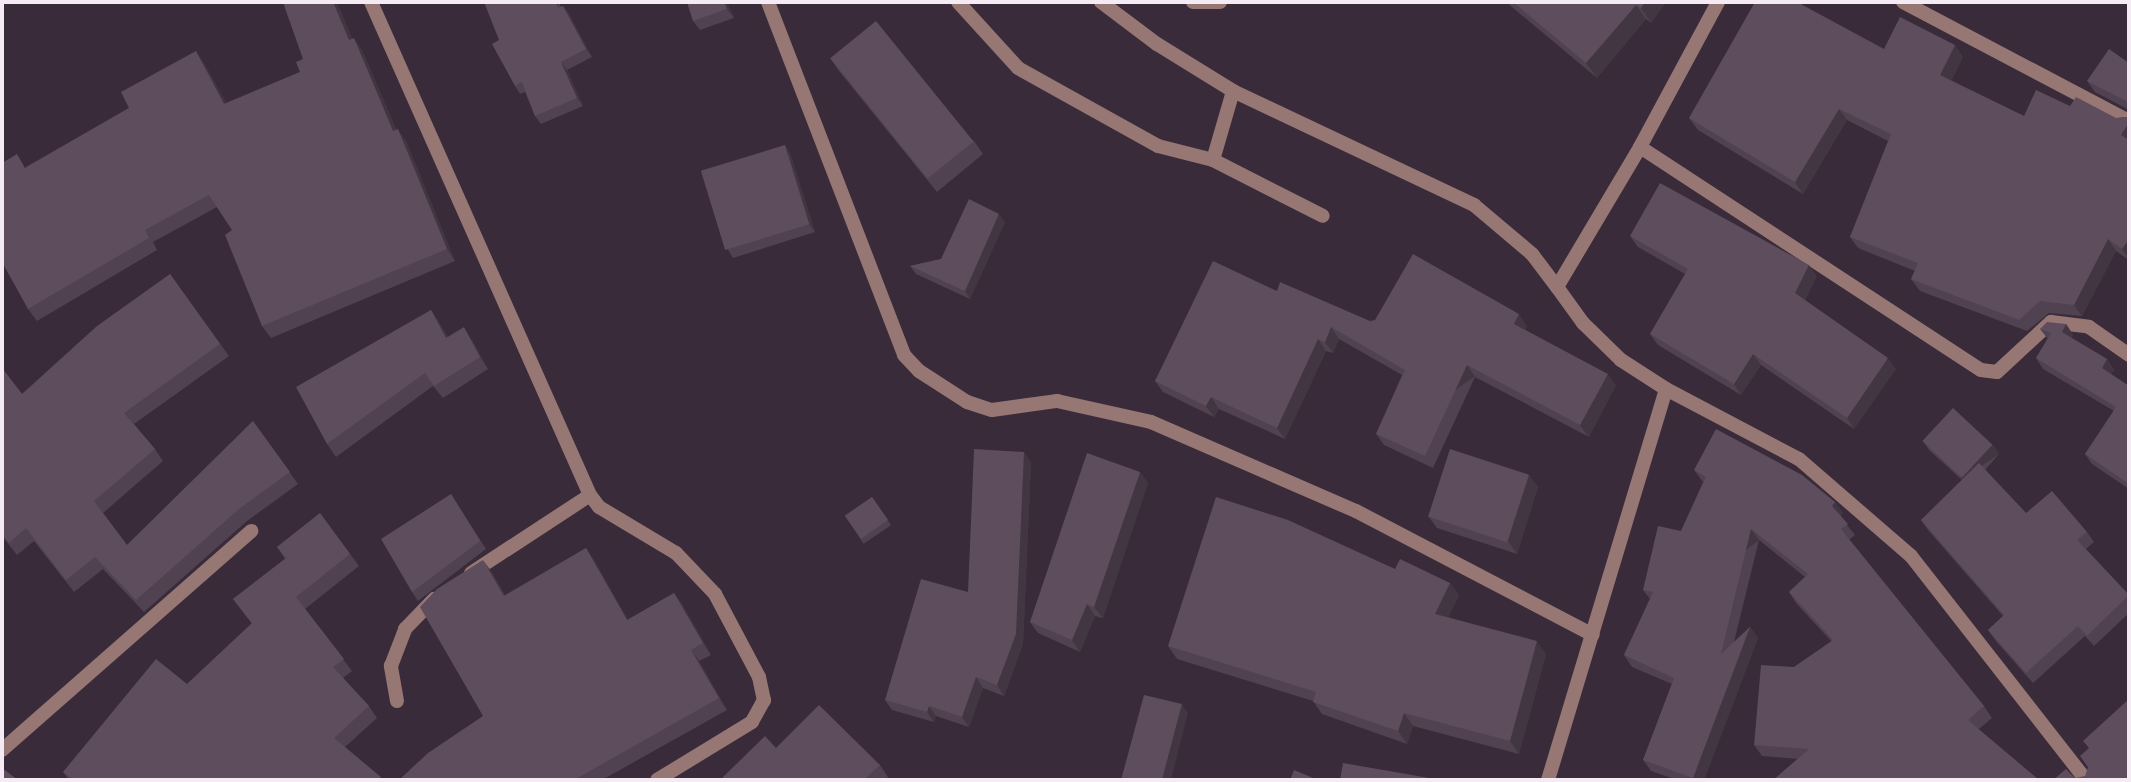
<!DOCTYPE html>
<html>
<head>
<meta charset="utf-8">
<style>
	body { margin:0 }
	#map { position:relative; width:2131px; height:782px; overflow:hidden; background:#392b39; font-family:"Times New Roman",serif }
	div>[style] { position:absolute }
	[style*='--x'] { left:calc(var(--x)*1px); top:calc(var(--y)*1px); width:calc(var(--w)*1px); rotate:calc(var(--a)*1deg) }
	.service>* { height:14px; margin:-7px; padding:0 7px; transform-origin:7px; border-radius:7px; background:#977774 }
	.minor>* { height:14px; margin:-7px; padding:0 7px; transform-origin:7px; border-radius:7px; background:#977774 }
	.wall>* { inset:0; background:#504250; transform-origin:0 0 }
	.shaded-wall>* { inset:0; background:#413641; transform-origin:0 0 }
	.building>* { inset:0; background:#5d4d5d; transform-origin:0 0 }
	span { translate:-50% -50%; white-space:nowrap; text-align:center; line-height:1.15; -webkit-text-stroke:5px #1c161c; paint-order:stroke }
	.frame { position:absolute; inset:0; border:4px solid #f4ebf4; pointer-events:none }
</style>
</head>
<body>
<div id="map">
	<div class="service">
		<i style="--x:958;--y:2;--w:89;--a:47.7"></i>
		<i style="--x:1018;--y:68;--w:160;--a:29.1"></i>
		<i style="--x:1158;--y:146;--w:57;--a:14.3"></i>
		<i style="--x:1213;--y:160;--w:72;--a:-73.8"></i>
		<i style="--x:1193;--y:2;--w:27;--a:0"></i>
		<i style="--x:1213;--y:160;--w:123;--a:27"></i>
		<i style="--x:471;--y:573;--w:142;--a:-33.2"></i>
		<i style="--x:397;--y:701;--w:36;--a:-100"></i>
		<i style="--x:391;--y:666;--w:40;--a:-69"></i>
		<i style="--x:405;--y:629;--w:42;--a:-46"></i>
	</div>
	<div class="minor">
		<i style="--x:371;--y:2;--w:539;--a:66.05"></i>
		<i style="--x:590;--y:495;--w:15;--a:53"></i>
		<i style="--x:599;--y:507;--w:90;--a:30.9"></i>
		<i style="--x:676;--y:553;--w:57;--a:46.4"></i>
		<i style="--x:715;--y:594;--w:94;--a:62.1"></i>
		<i style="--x:759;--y:677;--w:24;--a:78"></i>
		<i style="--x:764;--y:700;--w:25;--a:119"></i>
		<i style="--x:752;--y:722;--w:111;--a:148.6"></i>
		<i style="--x:768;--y:2;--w:378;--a:68.9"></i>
		<i style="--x:904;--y:355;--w:22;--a:47"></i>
		<i style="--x:919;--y:371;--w:57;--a:32.9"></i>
		<i style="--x:967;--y:402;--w:26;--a:18"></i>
		<i style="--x:992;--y:410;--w:66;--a:-7.9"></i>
		<i style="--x:1057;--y:401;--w:96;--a:12.6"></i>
		<i style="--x:1151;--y:422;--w:223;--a:23.5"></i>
		<i style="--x:1356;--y:511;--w:267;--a:27.6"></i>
		<i style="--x:1101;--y:2;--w:70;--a:36.9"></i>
		<i style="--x:1157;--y:44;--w:89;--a:31.7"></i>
		<i style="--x:1233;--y:91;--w:267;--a:25.3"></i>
		<i style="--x:1474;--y:205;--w:76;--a:40.2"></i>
		<i style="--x:1532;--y:254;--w:41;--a:52.9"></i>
		<i style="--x:1903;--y:2;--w:255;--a:27.8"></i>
		<i style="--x:1640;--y:147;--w:407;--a:33.2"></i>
		<i style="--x:1981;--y:370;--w:16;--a:7"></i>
		<i style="--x:1997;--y:372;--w:74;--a:-42.8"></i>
		<i style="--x:2051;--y:322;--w:38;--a:7"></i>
		<i style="--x:2089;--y:327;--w:49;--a:35"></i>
		<i style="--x:1666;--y:389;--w:150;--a:27.8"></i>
		<i style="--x:1799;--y:459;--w:148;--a:40.9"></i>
		<i style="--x:1911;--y:556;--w:284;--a:52"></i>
		<i style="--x:2;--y:750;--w:332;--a:-41.3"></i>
		<i style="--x:1548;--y:780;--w:408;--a:-73.2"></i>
		<i style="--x:1666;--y:389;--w:54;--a:-147.2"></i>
		<i style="--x:1621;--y:360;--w:53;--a:-135.8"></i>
		<i style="--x:1583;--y:323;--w:44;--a:-125.8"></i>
		<i style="--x:1557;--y:287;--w:163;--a:-59.3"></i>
		<i style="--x:1640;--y:147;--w:165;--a:-61.7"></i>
	</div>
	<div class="wall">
		<i style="clip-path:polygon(283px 2px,337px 2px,352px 39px,362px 50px,396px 129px,406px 141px,455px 261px,271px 338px,262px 326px,232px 230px,217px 207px,153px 242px,157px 250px,37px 321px,28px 309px,26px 167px,129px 108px,204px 63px,226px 103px,300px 72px,303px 59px)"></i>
		<i style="clip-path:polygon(559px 2px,561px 7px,563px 6px,569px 14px,592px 57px,567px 70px,583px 106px,541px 124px,535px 116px,525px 92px,520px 94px,515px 86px)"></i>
		<i style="clip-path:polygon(687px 2px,727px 2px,734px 18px,700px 30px,693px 21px)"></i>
		<i style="clip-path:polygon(1506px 2px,1666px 2px,1651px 23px,1646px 19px,1597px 78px)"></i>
		<i style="clip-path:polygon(1955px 45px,1963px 57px,1951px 81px,2024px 116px,2070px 106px,2116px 118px,2127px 117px,2129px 111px,2129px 260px,2116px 251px,2082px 316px,2049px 313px,2027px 331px,1920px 291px,1911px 279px,1915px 271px,1858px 248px,1850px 237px,1888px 141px,1847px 120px,1803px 194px,1698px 130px,1689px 118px,1884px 49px)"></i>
		<i style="clip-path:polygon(830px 58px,974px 141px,983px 154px,937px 192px,839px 71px)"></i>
		<i style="clip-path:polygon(2129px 63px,2129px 110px,2095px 92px,2087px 81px)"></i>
		<i style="clip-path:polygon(790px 153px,815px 232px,733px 258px,728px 250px)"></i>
		<i style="clip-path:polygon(1005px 222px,970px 299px,916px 274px,910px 266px,941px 259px)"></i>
		<i style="clip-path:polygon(1630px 236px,1817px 276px,1805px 300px,1896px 369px,1854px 429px,1761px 365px,1741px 395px,1658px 345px,1650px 334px,1685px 274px,1638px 247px)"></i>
		<i style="clip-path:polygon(170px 274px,229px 356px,134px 424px,155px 449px,163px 461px,103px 513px,127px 545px,253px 421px,298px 484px,247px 521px,144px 612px,103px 569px,74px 592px,34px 541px,17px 555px,2px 536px,2px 368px,22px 394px)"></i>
		<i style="clip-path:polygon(1277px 291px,1370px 321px,1527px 326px,1525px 330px,1616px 385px,1589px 437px,1475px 377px,1433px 468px,1384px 445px,1376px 434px,1402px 375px,1339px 339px,1333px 353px,1326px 351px,1285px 439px,1219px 409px,1214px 417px,1163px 392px,1155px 381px)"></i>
		<i style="clip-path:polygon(431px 310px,448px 337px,472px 340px,488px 369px,443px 398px,433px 386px,336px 457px,327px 444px)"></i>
		<i style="clip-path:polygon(2066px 324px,2073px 335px,2071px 338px,2107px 359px,2114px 370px,2111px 374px,2129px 386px,2129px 489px,2092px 464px,2085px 454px,2114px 411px,2043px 369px,2036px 358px,2048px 339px,2040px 329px)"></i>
		<i style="clip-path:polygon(1923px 441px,1993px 445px,1999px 454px,1985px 470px,2026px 513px,2087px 532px,2094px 542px,2086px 549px,2129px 595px,2129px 613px,2094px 646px,2085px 636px,2033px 683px,1995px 640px,1988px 630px,2003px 616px,1928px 530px,1921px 520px,1962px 480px,1929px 450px)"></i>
		<i style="clip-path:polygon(1031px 462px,1023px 644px,1004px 696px,983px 688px,969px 727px,936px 716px,934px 722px,892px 710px,885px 700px,968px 592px)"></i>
		<i style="clip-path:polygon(1694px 470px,1835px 502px,1843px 513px,1840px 516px,1855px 535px,1849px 540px,1984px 706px,1992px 718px,1979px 729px,1798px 759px,1762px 756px,1754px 745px,1794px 667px,1832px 642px,1796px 603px,1789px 592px,1805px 577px,1759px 540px,1734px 642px,1750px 627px,1758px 638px,1704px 780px,1677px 780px,1651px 771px,1643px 760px,1672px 684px,1632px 667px,1624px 655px,1650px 599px,1643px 590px,1681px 531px,1703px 482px)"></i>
		<i style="clip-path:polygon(1140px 472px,1148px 483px,1103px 618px,1095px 616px,1080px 652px,1038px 633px,1030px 622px)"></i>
		<i style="clip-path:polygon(1529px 475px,1538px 487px,1517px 554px,1437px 528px,1428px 516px)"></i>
		<i style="clip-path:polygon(451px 494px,486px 549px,418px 601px,412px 592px)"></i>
		<i style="left:872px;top:497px;width:34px;height:33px;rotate:56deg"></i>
		<i style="clip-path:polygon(320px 513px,359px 566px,305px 609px,352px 671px,343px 678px,369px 706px,377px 718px,345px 747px,383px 780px,69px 780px,63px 772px,187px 684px,252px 624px,233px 599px,285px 559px,277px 547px)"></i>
		<i style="clip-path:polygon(586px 548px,594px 560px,628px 620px,674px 593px,682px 604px,711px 655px,699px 661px,727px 710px,602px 780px,399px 780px,483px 716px,491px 571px,505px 595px)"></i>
		<i style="clip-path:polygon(1395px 569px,1450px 583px,1459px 595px,1448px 617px,1546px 654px,1519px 754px,1413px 726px,1407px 744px,1322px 714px,1313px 701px,1177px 659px,1168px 646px)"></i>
		<i style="clip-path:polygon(776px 748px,880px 765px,888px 777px,885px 780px,720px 780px)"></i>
	</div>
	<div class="shaded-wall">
		<i style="clip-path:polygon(333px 2px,337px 2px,357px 52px,349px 40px)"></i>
		<i style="clip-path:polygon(724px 2px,727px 2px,734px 18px,727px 9px)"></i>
		<i style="clip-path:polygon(1645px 2px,1666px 2px,1651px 23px,1641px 8px)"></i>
		<i style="clip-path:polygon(1636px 5px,1646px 19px,1597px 78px,1586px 63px)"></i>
		<i style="clip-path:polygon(563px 6px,569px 14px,592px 57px,586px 49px)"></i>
		<i style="clip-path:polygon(354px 38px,362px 50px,402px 143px,393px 131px)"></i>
		<i style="clip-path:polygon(1955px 45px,1963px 57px,1948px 87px,1940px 75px)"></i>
		<i style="clip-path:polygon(196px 51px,204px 63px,233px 116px,224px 104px)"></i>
		<i style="clip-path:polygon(561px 62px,567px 70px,583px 106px,577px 98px)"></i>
		<i style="clip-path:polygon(1839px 109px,1847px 120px,1803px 194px,1795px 182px)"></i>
		<i style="clip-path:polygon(2129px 122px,2129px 145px,2121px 135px)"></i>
		<i style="clip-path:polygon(398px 129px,406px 141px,455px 261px,447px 249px)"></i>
		<i style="clip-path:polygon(785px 145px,790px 153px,815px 232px,809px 224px)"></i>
		<i style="clip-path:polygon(999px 214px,1005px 222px,970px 299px,965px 291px)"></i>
		<i style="clip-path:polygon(2108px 239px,2116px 251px,2082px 316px,2074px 305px)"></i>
		<i style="clip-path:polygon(2129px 239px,2129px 259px,2122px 249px)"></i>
		<i style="clip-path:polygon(1809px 265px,1817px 276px,1803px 304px,1795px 293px)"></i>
		<i style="clip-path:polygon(431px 310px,440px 323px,455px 350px,446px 338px)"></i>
		<i style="clip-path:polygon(1519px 314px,1527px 326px,1522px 335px,1514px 324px)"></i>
		<i style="clip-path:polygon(2066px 324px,2073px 335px,2069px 342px,2062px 332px)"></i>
		<i style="clip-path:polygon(464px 327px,472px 340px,488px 369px,480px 357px)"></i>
		<i style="clip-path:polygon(1331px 327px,1339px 339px,1333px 353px,1325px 342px)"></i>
		<i style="clip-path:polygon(1318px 339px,1326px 351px,1285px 439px,1277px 428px)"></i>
		<i style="clip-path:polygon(1753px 354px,1761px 365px,1741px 395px,1734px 384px)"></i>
		<i style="clip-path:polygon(1888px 358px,1896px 369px,1854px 429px,1847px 418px)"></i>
		<i style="clip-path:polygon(2107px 359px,2114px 370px,2109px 378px,2102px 368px)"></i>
		<i style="left:1467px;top:365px;width:14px;height:100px;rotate:56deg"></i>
		<i style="clip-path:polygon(1608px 374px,1616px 385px,1589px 437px,1580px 425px)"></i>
		<i style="clip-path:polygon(1211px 397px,1219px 409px,1214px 417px,1206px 406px)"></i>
		<i style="left:1993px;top:445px;width:11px;height:45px;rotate:56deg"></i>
		<i style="clip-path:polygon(1024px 452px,1031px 462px,1023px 644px,1004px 696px,997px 685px)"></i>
		<i style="clip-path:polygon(1140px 472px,1148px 483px,1103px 618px,1094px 607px)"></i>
		<i style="clip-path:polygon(1529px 475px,1538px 487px,1517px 554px,1508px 541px)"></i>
		<i style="clip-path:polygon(1835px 502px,1843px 513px,1839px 517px,1832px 506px)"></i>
		<i style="left:1751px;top:529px;width:14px;height:129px;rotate:54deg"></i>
		<i style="clip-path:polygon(586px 548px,594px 560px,635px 632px,627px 620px)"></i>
		<i style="clip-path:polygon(483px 560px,491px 571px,512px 607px,504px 596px)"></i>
		<i style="clip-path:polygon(1450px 583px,1459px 595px,1444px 626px,1435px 614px)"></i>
		<i style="clip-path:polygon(674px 593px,682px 604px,711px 655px,703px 643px)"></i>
		<i style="clip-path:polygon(1087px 604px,1095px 616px,1080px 652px,1072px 640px)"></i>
		<i style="clip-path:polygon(1750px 627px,1758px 638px,1704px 780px,1695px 780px,1693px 778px)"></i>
		<i style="clip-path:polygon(1537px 641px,1546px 654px,1519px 754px,1510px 741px)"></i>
		<i style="clip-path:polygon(691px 650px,699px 661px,727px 710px,719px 698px)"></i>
		<i style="clip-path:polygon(976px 677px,983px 688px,969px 727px,962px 717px)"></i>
		<i style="clip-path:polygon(1182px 704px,1188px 713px,1171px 780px,1162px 780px)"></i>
		<i style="clip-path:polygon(929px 706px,936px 716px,934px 722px,927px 712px)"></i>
		<i style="clip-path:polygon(1404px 713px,1413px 726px,1407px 744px,1398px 731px)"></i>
	</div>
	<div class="building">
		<i style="clip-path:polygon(283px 2px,333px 2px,349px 40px,354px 38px,393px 131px,398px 129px,447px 249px,262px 326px,225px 235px,232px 230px,209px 195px,145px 230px,149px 238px,28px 309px,2px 262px,2px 163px,17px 154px,25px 168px,129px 108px,121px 92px,196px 51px,224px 104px,300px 72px,296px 62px,303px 59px)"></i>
		<i style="clip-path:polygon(484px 2px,556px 2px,558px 8px,563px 6px,586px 49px,561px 62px,577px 98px,535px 116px,522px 82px,515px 86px,492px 44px,499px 40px)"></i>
		<i style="clip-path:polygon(687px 2px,724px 2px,727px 9px,693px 21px)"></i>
		<i style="clip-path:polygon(1513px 2px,1645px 2px,1641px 8px,1636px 5px,1586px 63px)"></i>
		<i style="clip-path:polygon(1755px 2px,1797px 2px,1884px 49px,1900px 17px,1955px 45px,1940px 75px,2024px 116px,2036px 90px,2070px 106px,2076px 97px,2116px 118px,2127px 117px,2129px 111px,2129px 122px,2121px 135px,2129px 140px,2129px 239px,2122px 249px,2108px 239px,2074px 305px,2040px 301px,2019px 320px,1911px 279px,1918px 263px,1850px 237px,1891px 134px,1839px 109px,1795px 182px,1689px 118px)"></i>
		<i style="left:876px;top:21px;width:155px;height:59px;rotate:51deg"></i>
		<i style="clip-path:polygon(2109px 49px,2129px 63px,2129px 107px,2126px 101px,2087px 81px)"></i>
		<i style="left:785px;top:145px;width:83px;height:88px;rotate:73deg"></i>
		<i style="clip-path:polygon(1660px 183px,1809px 265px,1795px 293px,1888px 358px,1847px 418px,1753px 354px,1734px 384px,1650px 334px,1688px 269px,1630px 236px)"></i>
		<i style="clip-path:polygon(969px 199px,999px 214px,965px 291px,910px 266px,941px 259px)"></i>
		<i style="clip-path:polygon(1413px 254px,1519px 314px,1514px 324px,1608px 374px,1580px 425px,1467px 365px,1425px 456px,1376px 434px,1405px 370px,1331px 327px,1325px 342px,1318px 339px,1277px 428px,1211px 397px,1206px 406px,1155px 381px,1213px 261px,1277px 291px,1280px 282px,1370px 321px,1375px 320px)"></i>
		<i style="clip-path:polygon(170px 274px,220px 344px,124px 413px,155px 449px,94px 501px,127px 545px,253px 421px,290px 472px,239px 509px,136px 600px,95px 557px,66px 580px,26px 528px,9px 543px,2px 534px,2px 368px,22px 394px,97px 326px)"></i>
		<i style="clip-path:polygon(431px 310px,446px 338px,464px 327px,480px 357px,434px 386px,425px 373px,327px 444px,296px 387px)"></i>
		<i style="clip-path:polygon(2047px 322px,2066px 324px,2062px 332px,2107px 359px,2102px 368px,2129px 386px,2129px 484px,2085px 454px,2116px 407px,2036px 358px,2051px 333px,2040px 329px)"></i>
		<i style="left:1953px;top:408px;width:54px;height:45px;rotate:43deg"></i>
		<i style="clip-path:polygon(1716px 429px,1802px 475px,1835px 502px,1832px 506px,1848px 524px,1841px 529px,1984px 706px,1968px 720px,2039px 780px,1773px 780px,1809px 749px,1754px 745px,1761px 665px,1794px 667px,1833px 640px,1789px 592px,1808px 574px,1751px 529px,1721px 654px,1750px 627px,1693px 778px,1643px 760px,1674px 678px,1624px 655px,1653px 592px,1643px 590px,1658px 526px,1681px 531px,1706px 477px,1694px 470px)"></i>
		<i style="clip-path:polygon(974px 449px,1024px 452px,1016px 634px,997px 685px,976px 677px,962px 717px,929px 706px,927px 712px,885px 700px,921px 579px,968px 592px)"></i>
		<i style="left:1450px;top:449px;width:83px;height:71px;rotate:18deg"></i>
		<i style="clip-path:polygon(1087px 453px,1140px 472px,1094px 607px,1087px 604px,1072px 640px,1030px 622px)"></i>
		<i style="clip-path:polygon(1979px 463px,2026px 513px,2052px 491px,2087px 532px,2077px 540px,2129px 595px,2087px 636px,2078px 626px,2026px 673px,1988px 630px,2004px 615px,1921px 520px)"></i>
		<i style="clip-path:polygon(451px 494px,480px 541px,412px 592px,381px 539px)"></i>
		<i style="left:872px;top:497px;width:28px;height:33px;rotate:55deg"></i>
		<i style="clip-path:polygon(1216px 497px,1288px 520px,1395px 569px,1400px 559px,1450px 583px,1435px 614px,1537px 641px,1510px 741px,1404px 713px,1398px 731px,1313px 702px,1316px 692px,1168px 646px)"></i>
		<i style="clip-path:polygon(320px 513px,350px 554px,296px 597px,344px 659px,333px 667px,369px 706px,334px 738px,381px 777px,378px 780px,74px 780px,63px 772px,156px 659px,187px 684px,252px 623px,233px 599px,286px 558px,277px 547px)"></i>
		<i style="clip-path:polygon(586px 548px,627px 620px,674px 593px,703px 643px,691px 650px,719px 698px,574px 780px,399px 780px,428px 753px,483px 716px,420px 607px,437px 589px,483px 560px,504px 596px)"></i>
		<i style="clip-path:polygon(1144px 695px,1182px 704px,1162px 780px,1121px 780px)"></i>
		<i style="clip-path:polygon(2129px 699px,2129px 780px,2053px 780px,2066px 769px,2075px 778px,2085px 776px,2088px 767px,2080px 756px,2089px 748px,2083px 741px)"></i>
		<i style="clip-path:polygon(819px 705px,880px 765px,864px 780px,720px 780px,765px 736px,776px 748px)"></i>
		<i style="clip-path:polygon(1343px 763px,1441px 780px,1340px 780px)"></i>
		<i style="clip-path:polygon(2px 768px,18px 780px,2px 780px)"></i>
		<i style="clip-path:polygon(1294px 770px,1318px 780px,1290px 780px)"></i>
	</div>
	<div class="frame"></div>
</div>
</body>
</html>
